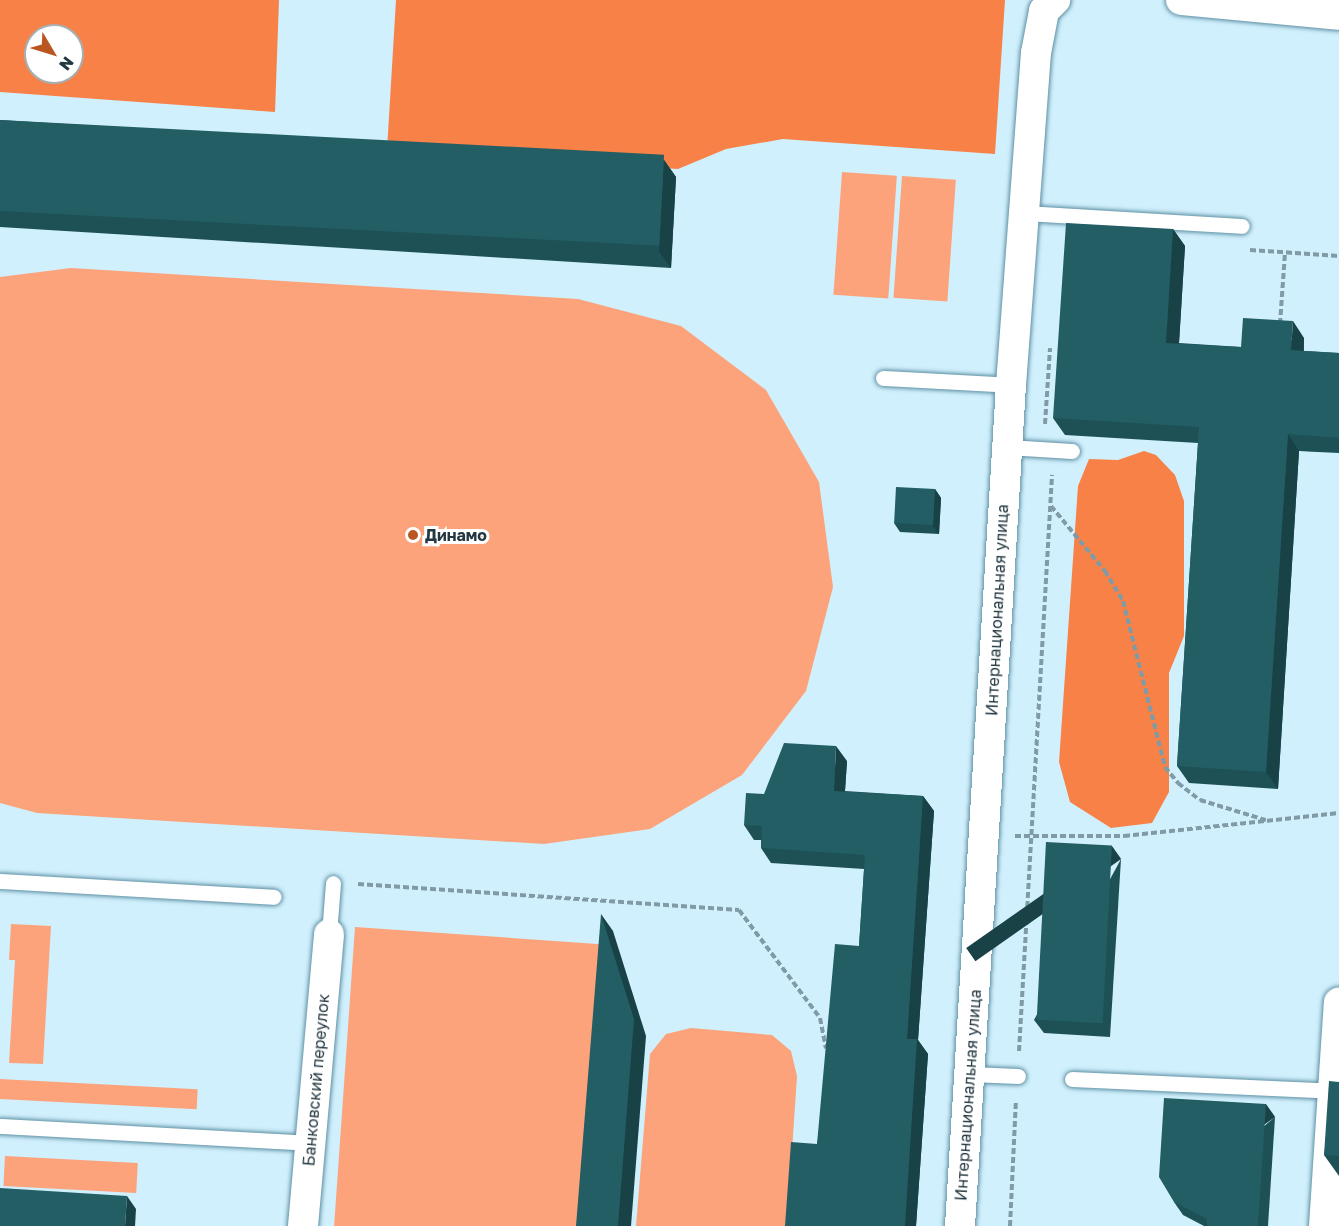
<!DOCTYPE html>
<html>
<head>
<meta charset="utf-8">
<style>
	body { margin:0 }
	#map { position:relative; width:1339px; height:1226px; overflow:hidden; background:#d1f0fd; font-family:"Golos Text",sans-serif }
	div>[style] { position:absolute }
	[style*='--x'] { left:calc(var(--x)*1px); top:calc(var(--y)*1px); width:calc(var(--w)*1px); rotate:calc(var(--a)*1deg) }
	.green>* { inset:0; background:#fca37b; transform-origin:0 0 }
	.forest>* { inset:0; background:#f88147 }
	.path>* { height:4px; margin-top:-2px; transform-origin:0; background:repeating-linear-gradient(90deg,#809aa6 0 6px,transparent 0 9px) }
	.roads { filter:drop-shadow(0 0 2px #5e90a4) drop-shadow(0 0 2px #5e90a4) }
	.lane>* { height:15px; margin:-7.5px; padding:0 7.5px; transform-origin:7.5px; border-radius:7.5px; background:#fff }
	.street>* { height:30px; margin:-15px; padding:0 15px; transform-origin:15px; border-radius:15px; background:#fff }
	.wall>* { inset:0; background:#1d5156 }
	.shaded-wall>* { inset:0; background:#184246; transform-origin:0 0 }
	.building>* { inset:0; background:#225e64; transform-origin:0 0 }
	.dots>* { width:16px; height:16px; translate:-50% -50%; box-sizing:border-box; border:3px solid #fff; border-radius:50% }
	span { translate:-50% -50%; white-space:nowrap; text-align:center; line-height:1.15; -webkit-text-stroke:6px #fff; paint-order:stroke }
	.poi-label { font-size:16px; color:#223740; font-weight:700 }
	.left { translate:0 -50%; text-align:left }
	.street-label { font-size:16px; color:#223740 }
	.north { position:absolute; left:24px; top:24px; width:60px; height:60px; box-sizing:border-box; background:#fff; border:2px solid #a7afb3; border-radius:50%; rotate:128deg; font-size:16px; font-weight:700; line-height:24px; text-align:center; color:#223740 }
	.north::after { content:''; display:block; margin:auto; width:21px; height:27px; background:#ba5622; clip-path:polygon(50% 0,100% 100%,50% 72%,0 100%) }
</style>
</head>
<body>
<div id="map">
	<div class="green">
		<i style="left:842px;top:172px;width:55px;height:123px;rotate:4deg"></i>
		<i style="left:902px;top:176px;width:54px;height:122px;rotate:4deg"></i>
		<i style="clip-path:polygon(71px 268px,578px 299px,681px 326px,766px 390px,819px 482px,833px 587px,806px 691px,742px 775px,650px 829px,544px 844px,37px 813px,0 803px,0 277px)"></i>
		<i style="clip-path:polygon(11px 924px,51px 926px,43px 1064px,9px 1063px,15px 960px,9px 960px)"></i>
		<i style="left:355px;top:927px;width:250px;height:300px;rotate:4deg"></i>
		<i style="clip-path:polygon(691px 1028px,772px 1035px,791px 1051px,797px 1076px,787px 1226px,636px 1226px,650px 1054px,666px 1034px)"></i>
		<i style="left:0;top:1079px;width:198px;height:20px;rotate:3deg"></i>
		<i style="left:5px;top:1156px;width:133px;height:30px;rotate:3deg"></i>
	</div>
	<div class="forest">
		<i style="clip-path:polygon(evenodd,0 0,279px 0,275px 112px,0 92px,0 0,36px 36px,72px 36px,72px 72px,36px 72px,36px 36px)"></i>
		<i style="clip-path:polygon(396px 0,1005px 0,995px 154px,783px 139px,726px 149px,678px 169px,387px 150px)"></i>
		<i style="clip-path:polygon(1144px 451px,1156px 455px,1175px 475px,1184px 501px,1184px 636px,1169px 673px,1169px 792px,1152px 823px,1111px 828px,1070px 802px,1059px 762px,1078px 486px,1089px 459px,1118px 460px)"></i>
	</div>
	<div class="path">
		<i style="--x:1250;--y:250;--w:89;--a:3.9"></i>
		<i style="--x:1280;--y:324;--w:72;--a:-86"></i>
		<i style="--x:1045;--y:424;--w:76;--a:-86.2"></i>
		<i style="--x:1051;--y:506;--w:85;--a:50.3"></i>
		<i style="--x:1105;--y:571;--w:35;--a:59"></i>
		<i style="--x:1123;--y:601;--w:171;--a:75.8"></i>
		<i style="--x:1165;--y:767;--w:21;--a:51"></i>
		<i style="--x:1178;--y:783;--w:28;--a:38"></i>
		<i style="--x:1200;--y:800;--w:69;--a:16.9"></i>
		<i style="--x:1015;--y:836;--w:109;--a:0"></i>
		<i style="--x:1124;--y:836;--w:216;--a:-6.1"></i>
		<i style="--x:358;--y:884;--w:382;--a:3.9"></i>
		<i style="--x:739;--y:910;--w:135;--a:53.1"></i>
		<i style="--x:820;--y:1018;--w:31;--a:79"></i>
		<i style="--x:1019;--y:1051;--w:577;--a:-86.72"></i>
		<i style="--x:1010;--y:1226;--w:125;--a:-87.3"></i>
	</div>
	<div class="roads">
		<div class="lane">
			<i style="--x:1024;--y:213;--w:218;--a:3.4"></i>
			<i style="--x:883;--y:378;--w:128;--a:3.1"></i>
			<i style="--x:1007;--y:447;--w:65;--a:3.5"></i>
			<i style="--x:0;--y:881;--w:274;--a:3.3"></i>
			<i style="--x:329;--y:934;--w:51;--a:-85.5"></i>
			<i style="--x:970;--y:1074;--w:48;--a:2.4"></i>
			<i style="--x:1072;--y:1079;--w:261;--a:2.6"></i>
			<i style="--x:0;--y:1126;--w:310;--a:3.1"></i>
		</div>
		<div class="street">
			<i style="--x:1181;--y:0;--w:159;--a:5.4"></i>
			<i style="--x:303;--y:1226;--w:293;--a:-84.9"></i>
			<i style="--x:960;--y:1226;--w:843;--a:-86.53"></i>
			<i style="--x:1011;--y:385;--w:333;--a:-85.7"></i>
			<i style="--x:1036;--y:53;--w:43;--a:-79.2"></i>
			<i style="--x:1044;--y:11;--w:16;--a:-45"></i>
			<i style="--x:1324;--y:1226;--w:224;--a:-86.2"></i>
		</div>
	</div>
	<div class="wall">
		<i style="clip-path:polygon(0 120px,664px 160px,676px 177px,671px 268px,0 227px)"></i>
		<i style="clip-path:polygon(1173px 229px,1185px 246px,1179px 343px,1241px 347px,1304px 338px,1304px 351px,1339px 353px,1339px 453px,1299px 451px,1278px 789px,1189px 783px,1177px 766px,1198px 443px,1065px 435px,1053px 418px)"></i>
		<i style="clip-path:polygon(935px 489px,941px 498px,939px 534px,900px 532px,894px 523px)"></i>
		<i style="clip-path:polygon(847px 761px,845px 791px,923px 796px,934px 811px,918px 1040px,928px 1054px,916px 1226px,785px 1226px,817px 1144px,859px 946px,864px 869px,771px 863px,761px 848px,761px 840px,754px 840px,744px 825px,764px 794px)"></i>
		<i style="clip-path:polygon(1121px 859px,1110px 1037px,1044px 1033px,1034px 1020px)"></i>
		<i style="clip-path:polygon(1339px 1082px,1339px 1176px,1324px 1155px)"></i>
		<i style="clip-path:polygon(1275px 1117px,1268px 1226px,1204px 1226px,1183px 1215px,1174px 1202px)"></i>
	</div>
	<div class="shaded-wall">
		<i style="clip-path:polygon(664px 160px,676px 177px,671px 268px,659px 251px)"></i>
		<i style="clip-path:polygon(1173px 229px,1185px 246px,1178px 359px,1166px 343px)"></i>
		<i style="clip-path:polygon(1293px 321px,1304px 338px,1302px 367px,1291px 350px)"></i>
		<i style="clip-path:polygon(1288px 434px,1299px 451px,1278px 789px,1266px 772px)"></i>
		<i style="clip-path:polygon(935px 489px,941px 498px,939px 534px,932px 525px)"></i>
		<i style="clip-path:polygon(836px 746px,847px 761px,844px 805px,834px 791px)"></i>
		<i style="clip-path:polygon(923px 796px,934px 811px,918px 1040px,928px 1054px,916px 1226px,905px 1226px,907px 1039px)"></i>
		<i style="left:1112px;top:846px;width:16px;height:178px;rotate:55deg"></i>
		<i style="clip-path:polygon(601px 914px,613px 931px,646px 1036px,631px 1226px,618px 1226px)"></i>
		<i style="left:1266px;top:1104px;width:16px;height:122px;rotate:55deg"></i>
		<i style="clip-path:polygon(127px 1196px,136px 1209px,135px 1226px,125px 1226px)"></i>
	</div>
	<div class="building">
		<i style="left:0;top:120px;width:665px;height:91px;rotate:3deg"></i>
		<i style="clip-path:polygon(1066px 223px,1173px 229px,1166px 343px,1241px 347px,1243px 318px,1293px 321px,1291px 350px,1339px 353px,1339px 438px,1288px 434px,1266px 772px,1177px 766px,1199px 427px,1053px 418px)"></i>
		<i style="left:896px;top:487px;width:39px;height:36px;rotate:3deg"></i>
		<i style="clip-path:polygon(784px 743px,836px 746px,834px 791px,923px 796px,907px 1039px,917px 1039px,905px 1226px,785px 1226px,791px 1142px,817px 1144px,835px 944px,859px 946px,865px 855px,761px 848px,762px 826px,744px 825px,746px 793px,764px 794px)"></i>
		<i style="left:1046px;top:842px;width:66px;height:178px;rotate:3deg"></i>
		<i style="clip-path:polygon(601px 914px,634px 1019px,618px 1226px,576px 1226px)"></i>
		<i style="clip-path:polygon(1329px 1081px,1339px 1082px,1339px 1156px,1324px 1155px)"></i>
		<i style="clip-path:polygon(1164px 1098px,1266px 1104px,1258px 1226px,1207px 1226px,1207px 1219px,1174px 1202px,1159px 1177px)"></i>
		<i style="clip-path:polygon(0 1188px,127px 1196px,125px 1226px,0 1226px)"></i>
	</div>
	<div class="dots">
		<i style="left:413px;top:535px;background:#ba5622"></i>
	</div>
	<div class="poi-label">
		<span class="left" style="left:425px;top:535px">Динамо</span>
	</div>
	<div class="street-label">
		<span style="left:997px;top:610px;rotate:-87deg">Интернациональная улица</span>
		<span style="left:316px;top:1080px;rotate:-85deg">Банковский переулок</span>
		<span style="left:968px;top:1095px;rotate:-86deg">Интернациональная улица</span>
	</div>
	<div class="north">N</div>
</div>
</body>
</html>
